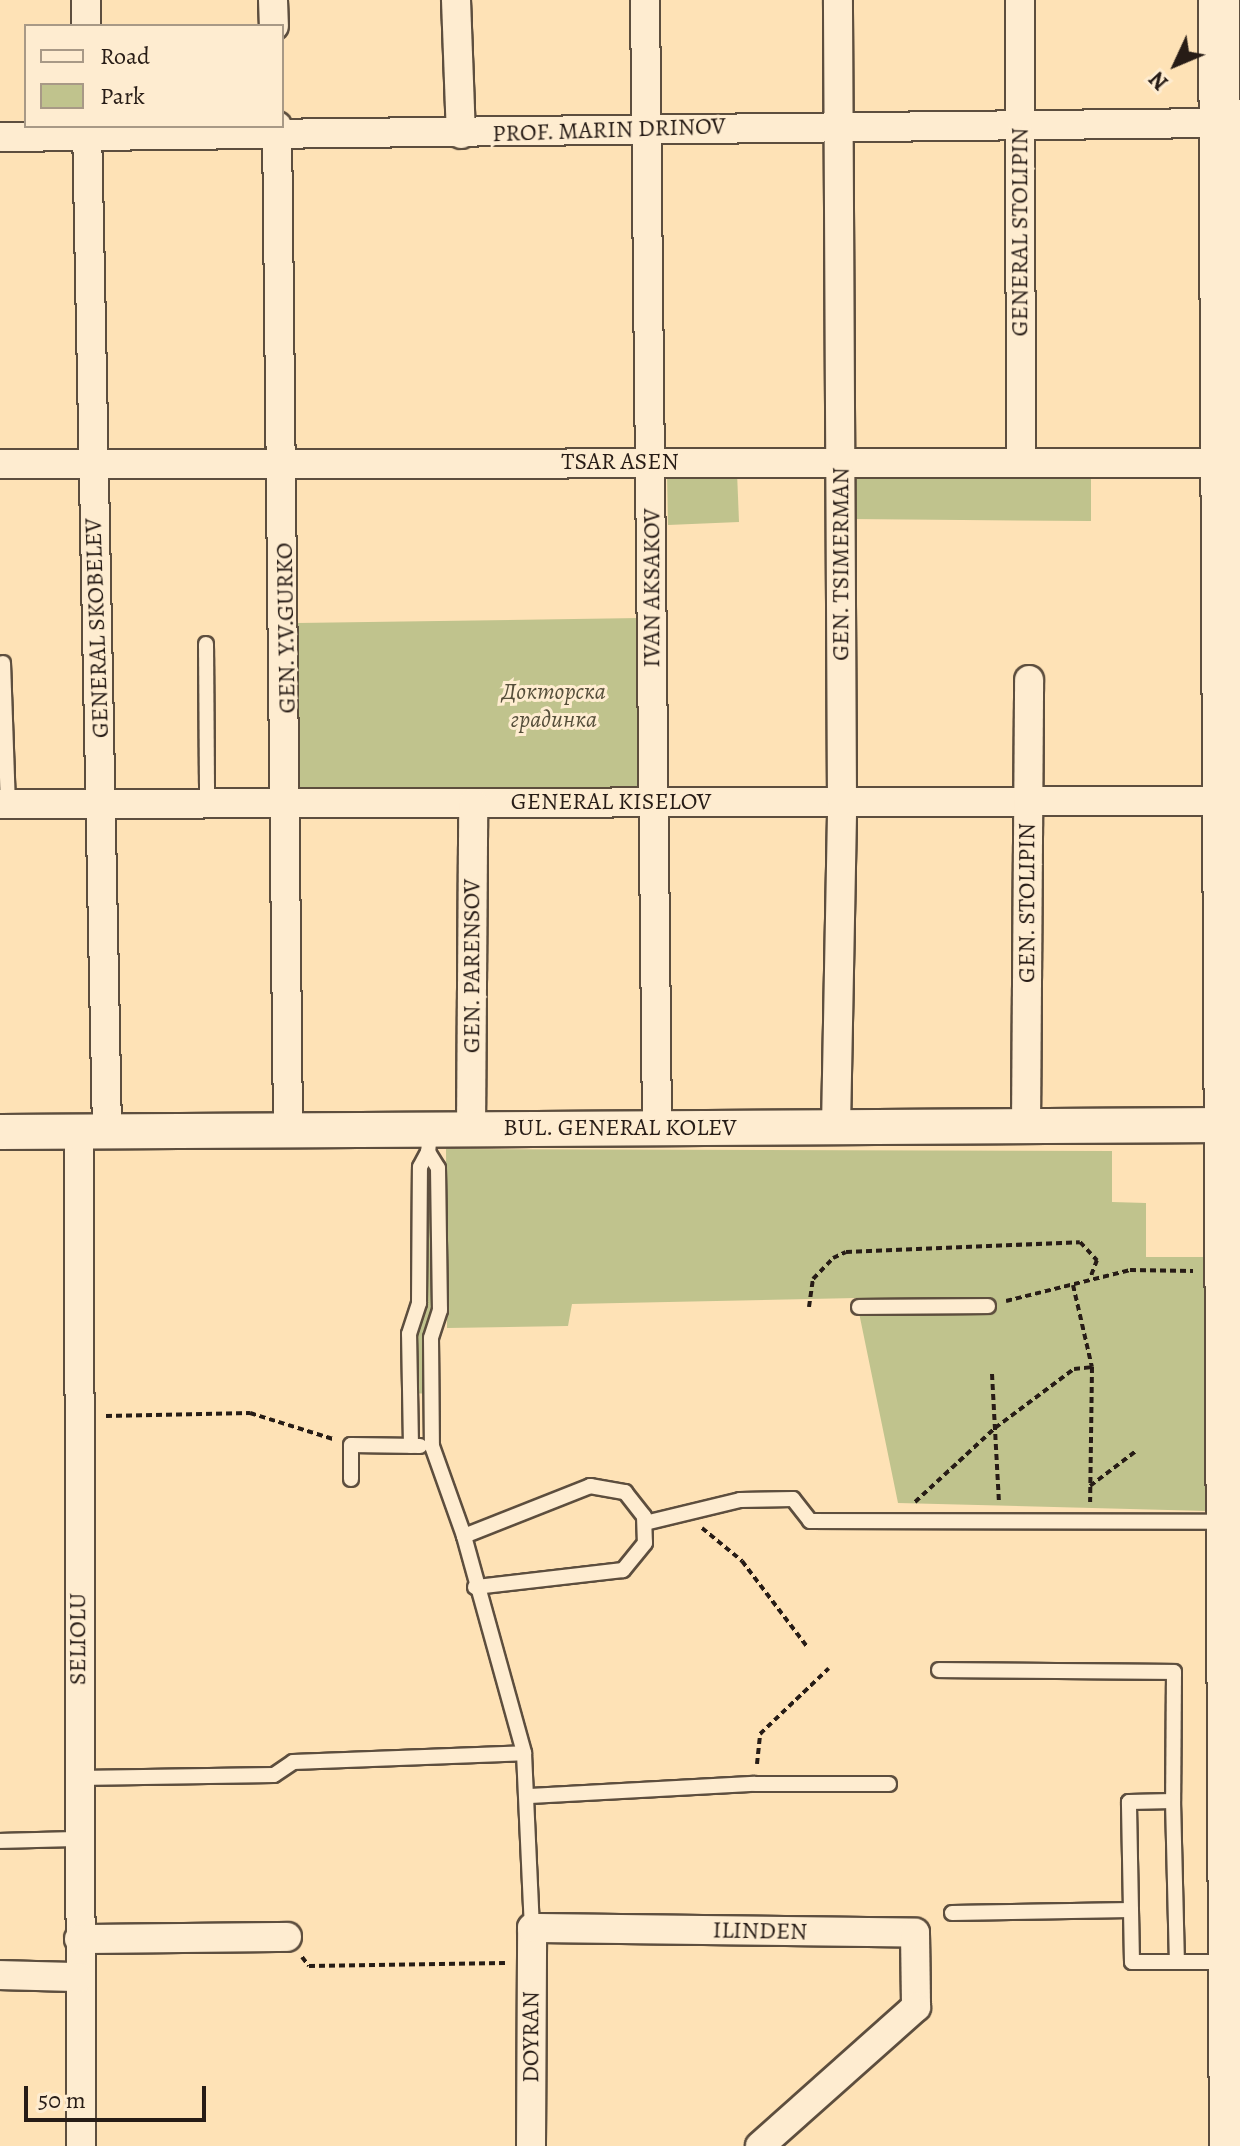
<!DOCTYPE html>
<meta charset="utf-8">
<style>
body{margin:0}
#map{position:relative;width:1240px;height:2146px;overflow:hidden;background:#fee2b6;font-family:Alegreya,serif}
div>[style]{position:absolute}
.green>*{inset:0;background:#c0c38d}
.path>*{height:4px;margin-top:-2px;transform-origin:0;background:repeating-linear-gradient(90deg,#271c16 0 6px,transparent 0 10px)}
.roads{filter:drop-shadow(2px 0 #5d4e3e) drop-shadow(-2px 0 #5d4e3e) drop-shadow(0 2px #5d4e3e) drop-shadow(0 -2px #5d4e3e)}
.service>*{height:14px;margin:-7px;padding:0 7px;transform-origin:7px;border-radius:7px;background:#feecd0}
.minor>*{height:28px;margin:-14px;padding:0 14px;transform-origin:14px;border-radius:14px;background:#feecd0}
.tertiary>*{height:34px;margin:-17px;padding:0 17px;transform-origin:17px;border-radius:17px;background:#feecd0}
.secondary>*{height:40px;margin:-20px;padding:0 20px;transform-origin:20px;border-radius:20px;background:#feecd0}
span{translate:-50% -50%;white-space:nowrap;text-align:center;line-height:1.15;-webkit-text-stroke:6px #feecd0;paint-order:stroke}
.street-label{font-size:24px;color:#271c16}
.park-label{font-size:24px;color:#554e3a;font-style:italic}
.legend{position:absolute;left:24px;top:24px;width:260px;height:104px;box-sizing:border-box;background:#feecd0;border:2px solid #a89986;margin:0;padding:10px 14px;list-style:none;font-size:24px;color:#271c16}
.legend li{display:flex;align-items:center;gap:16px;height:40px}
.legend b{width:40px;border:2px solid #a89986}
.north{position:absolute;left:1136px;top:24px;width:80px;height:80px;-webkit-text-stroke:6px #feecd0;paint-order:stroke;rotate:226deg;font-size:22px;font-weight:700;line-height:32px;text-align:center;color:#271c16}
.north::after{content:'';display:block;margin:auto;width:28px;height:36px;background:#271c16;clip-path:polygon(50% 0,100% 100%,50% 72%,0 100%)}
.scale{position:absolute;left:24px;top:2086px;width:182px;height:36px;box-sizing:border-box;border:4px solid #271c16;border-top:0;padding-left:10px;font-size:24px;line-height:28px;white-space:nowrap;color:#271c16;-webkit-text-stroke:6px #feecd0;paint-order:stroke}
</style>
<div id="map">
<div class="green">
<div style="clip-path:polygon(852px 470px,1091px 470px,1091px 521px,851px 519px)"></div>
<div style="clip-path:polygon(737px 472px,739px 522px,668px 525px,667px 473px)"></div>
<div style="clip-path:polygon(640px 618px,642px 792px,299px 789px,297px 623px)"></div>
<div style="clip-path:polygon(446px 1149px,1112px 1151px,1112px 1202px,1146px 1203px,1146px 1257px,1206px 1257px,1206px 1511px,898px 1503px,856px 1298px,572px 1304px,568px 1326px,447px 1328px)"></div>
<div style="clip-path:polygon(420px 1167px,438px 1168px,432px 1394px,410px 1393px)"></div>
</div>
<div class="path">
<div style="left:1073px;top:1285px;width:84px;rotate:77deg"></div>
<div style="left:1092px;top:1367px;width:135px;rotate:90.8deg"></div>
<div style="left:1006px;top:1301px;width:128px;rotate:-14deg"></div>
<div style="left:1130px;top:1270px;width:63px;rotate:0.9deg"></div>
<div style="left:809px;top:1307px;width:28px;rotate:-82deg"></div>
<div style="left:813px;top:1279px;width:29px;rotate:-46deg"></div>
<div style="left:833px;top:1258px;width:14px;rotate:-25deg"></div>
<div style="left:846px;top:1252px;width:234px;rotate:-2.4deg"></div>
<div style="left:1080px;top:1242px;width:25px;rotate:47deg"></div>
<div style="left:1097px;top:1260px;width:19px;rotate:111deg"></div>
<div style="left:992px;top:1374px;width:128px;rotate:86.9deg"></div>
<div style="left:106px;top:1416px;width:144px;rotate:-1.2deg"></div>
<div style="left:250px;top:1413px;width:87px;rotate:17.4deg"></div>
<div style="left:1090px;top:1486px;width:58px;rotate:-37.3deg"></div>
<div style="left:915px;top:1502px;width:109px;rotate:-42.8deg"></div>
<div style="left:995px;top:1428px;width:99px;rotate:-36.8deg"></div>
<div style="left:1074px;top:1369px;width:18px;rotate:-6deg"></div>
<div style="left:702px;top:1528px;width:52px;rotate:39.5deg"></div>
<div style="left:742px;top:1561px;width:109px;rotate:52.8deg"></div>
<div style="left:757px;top:1764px;width:30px;rotate:-84deg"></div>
<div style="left:760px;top:1734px;width:95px;rotate:-43.7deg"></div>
<div style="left:302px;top:1957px;width:11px;rotate:52deg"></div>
<div style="left:309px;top:1966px;width:196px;rotate:-0.9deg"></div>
</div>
<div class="roads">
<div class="service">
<div style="left:206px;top:644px;width:159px;rotate:89.6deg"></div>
<div style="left:3px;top:663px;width:141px;rotate:88deg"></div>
<div style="left:430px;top:1131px;width:21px;rotate:95deg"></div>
<div style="left:428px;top:1152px;width:19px;rotate:58deg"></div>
<div style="left:438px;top:1168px;width:142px;rotate:89.2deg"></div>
<div style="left:440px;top:1310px;width:29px;rotate:108deg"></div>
<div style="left:431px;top:1338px;width:108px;rotate:89.5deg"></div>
<div style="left:432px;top:1446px;width:96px;rotate:70.4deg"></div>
<div style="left:464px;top:1536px;width:225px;rotate:74.5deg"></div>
<div style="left:524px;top:1753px;width:175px;rotate:87.4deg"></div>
<div style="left:859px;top:1307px;width:129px;rotate:-0.4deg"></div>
<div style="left:411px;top:1446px;width:112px;rotate:-91deg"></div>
<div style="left:409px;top:1334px;width:33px;rotate:-72deg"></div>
<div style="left:419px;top:1303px;width:136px;rotate:-89.6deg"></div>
<div style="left:420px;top:1167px;width:17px;rotate:-62deg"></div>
<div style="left:351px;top:1479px;width:34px;rotate:-90deg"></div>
<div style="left:351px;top:1445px;width:69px;rotate:0.8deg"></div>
<div style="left:645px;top:1523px;width:98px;rotate:-13.6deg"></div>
<div style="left:740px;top:1500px;width:53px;rotate:-1.1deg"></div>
<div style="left:793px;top:1499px;width:28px;rotate:52deg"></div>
<div style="left:810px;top:1521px;width:414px;rotate:0.1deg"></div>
<div style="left:464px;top:1536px;width:136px;rotate:-21.6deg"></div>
<div style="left:590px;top:1486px;width:36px;rotate:10deg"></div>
<div style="left:625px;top:1492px;width:31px;rotate:52deg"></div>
<div style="left:644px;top:1516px;width:27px;rotate:88deg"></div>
<div style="left:645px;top:1543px;width:35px;rotate:129deg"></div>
<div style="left:623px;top:1570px;width:149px;rotate:173.4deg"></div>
<div style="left:939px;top:1670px;width:235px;rotate:0.5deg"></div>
<div style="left:1174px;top:1672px;width:129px;rotate:90.4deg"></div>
<div style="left:78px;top:1778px;width:196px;rotate:-0.9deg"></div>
<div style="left:274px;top:1775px;width:23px;rotate:-34deg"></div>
<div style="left:293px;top:1762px;width:231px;rotate:-2.2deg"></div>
<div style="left:530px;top:1796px;width:225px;rotate:-3.1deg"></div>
<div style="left:755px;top:1784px;width:134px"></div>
<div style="left:0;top:1841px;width:78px;rotate:-1.5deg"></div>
<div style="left:1131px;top:1910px;width:108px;rotate:-91.1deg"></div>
<div style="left:1129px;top:1802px;width:44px;rotate:-1.3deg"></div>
<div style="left:1173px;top:1801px;width:161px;rotate:88.6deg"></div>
<div style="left:952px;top:1913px;width:179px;rotate:-1deg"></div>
<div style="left:1131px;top:1910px;width:52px;rotate:88.9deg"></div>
<div style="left:1132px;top:1962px;width:96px"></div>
</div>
<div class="minor">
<div style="left:86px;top:0;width:26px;rotate:90deg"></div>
<div style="left:273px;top:0;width:26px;rotate:88deg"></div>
<div style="left:456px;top:0;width:134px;rotate:87.9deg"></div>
<div style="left:645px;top:0;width:1128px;rotate:89.39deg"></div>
<div style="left:1020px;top:0;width:463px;rotate:89.9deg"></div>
<div style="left:87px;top:126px;width:1005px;rotate:88.86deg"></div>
<div style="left:277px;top:126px;width:1004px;rotate:89.37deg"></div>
<div style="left:0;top:137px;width:1219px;rotate:-0.66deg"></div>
<div style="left:0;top:464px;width:1221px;rotate:-0.05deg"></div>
<div style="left:1221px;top:463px;width:19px;rotate:16deg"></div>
<div style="left:0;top:804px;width:1221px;rotate:-0.14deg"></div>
<div style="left:1026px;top:1126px;width:446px;rotate:-89.6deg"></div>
<div style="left:836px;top:1127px;width:326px;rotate:-88.9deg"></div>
<div style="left:842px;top:801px;width:801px;rotate:-90.29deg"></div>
<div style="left:471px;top:1129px;width:326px;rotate:-89.6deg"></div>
<div style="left:79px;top:1131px;width:1015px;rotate:89.89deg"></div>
<div style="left:79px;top:1939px;width:208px;rotate:-0.6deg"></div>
<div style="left:0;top:1975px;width:79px;rotate:1.5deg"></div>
<div style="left:531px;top:2146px;width:218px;rotate:-89.7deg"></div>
<div style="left:532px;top:1928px;width:383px;rotate:0.7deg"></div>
<div style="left:915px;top:1933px;width:74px;rotate:89.2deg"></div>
<div style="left:916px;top:2007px;width:209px;rotate:138.3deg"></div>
</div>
<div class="tertiary">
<div style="left:0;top:1132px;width:1226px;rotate:-0.33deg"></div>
<div style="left:1226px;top:1125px;width:15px;rotate:16deg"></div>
</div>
<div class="secondary">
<div style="left:1219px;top:0;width:2146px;rotate:89.71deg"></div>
</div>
</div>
<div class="street-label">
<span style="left:609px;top:130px;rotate:-2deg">PROF. MARIN DRINOV</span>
<span style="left:1020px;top:232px;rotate:-90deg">GENERAL STOLIPIN</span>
<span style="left:620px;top:462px">TSAR ASEN</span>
<span style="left:841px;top:564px;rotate:-90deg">GEN. TSIMERMAN</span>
<span style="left:652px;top:588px;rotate:-90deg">IVAN AKSAKOV</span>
<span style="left:97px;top:628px;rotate:-92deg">GENERAL SKOBELEV</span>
<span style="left:286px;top:628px;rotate:-91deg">GEN. Y.V.GURKO</span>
<span style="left:611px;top:802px">GENERAL KISELOV</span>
<span style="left:1027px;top:903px;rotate:-90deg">GEN. STOLIPIN</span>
<span style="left:472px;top:966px;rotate:-90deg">GEN. PARENSOV</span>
<span style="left:620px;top:1128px">BUL. GENERAL KOLEV</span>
<span style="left:78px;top:1639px;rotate:-90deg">SELIOLU</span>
<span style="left:760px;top:1931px;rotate:1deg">ILINDEN</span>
<span style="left:531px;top:2037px;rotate:-90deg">DOYRAN</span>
</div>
<div class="park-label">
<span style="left:554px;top:706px">Докторска<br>градинка</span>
</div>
<ul class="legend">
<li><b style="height:10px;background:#feecd0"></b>Road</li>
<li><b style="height:22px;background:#c0c38d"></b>Park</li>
</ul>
<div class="north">N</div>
<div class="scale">50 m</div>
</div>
